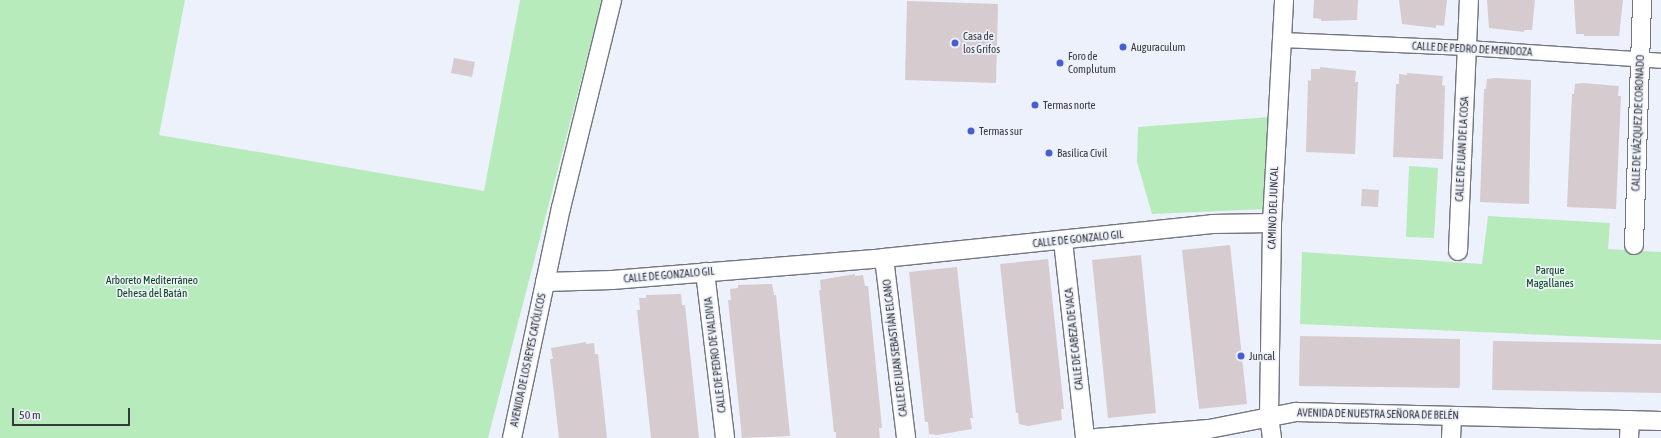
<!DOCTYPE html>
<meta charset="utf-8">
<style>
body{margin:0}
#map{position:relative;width:1661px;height:438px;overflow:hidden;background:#edf1fb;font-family:"Asap Condensed",sans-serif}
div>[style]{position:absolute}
.green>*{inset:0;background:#b8ebbb}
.building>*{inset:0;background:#d6cbce}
.roads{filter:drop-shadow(1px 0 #72767e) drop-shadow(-1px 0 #72767e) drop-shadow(0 1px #72767e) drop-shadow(0 -1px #72767e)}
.pedestrian>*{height:14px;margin:-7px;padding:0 7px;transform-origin:7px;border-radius:7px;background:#fff}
.minor>*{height:18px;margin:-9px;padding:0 9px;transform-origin:9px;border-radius:9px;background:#fff}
.dots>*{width:11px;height:11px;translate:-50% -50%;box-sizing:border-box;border:2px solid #edf1fb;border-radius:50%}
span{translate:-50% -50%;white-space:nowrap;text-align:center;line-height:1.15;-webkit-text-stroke:3.5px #edf1fb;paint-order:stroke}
.poi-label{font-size:11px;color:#36383b}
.left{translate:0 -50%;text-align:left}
.street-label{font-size:11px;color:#36383b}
.park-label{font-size:11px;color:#044112}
.scale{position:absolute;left:12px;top:408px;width:118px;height:18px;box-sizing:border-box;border:2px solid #36383b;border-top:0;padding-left:5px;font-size:12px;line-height:14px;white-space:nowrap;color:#36383b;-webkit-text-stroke:3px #edf1fb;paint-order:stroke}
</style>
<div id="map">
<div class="green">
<div style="clip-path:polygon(0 0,185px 0,159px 135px,484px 191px,520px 0,602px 0,488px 438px,0 438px)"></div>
<div style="clip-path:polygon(1270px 117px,1266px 209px,1152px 214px,1137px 162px,1138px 127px)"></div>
<div style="clip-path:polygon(1409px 166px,1438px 168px,1434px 238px,1406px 237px)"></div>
<div style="clip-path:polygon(1488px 216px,1610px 223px,1608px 249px,1661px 252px,1661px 340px,1300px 324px,1302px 252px,1482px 264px)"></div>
</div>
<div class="building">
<div style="clip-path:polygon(1314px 0,1358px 0,1357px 20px,1321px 21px,1321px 19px,1313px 18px)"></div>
<div style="clip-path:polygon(1399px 0,1447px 0,1444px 26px,1436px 25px,1436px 28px,1402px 24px)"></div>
<div style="clip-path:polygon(1487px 0,1535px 0,1532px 30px,1524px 30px,1524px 32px,1489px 28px)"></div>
<div style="clip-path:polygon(1574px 0,1623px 0,1619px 36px,1584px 36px,1584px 34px,1576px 34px)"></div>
<div style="clip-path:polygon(907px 1px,998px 4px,996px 83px,905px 80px)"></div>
<div style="clip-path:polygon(454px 58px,475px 62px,472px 77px,451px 73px)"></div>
<div style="clip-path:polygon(1320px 67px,1356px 71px,1355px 82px,1358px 82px,1355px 154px,1306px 152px,1308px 80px,1311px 81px,1311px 69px,1320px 69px)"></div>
<div style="clip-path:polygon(1407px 73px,1443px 76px,1442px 85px,1445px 86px,1443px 159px,1393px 157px,1396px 84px,1399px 84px,1399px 74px,1407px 75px)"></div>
<div style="clip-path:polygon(1495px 78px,1531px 80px,1529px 204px,1480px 202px,1484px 89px,1486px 89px,1487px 79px)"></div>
<div style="clip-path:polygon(1583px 83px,1619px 86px,1618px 96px,1621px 96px,1616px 209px,1567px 207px,1572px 94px,1574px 94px,1575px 84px)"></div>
<div style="clip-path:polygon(1362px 189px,1379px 190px,1378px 207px,1361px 206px)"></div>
<div style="clip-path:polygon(1230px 245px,1247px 404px,1199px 409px,1182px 250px)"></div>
<div style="clip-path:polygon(1141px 255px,1156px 413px,1108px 418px,1092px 260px)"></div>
<div style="clip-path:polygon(1048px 259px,1064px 409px,1061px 409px,1062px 420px,1028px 426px,1019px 424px,1018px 413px,1016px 413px,1000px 264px)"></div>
<div style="clip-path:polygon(957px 267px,973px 418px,970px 418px,972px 429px,937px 435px,929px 434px,928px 422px,925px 422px,909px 272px)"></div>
<div style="clip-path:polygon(855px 274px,855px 276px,863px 275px,865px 286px,868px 286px,882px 428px,879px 428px,880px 438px,836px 438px,836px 432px,834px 432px,819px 290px,821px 290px,820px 280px)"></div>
<div style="clip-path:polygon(772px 284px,774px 295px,776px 295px,790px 436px,742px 438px,728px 300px,731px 300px,730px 289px,738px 288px,738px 285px)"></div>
<div style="clip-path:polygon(681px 294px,682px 305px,685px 305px,699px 438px,651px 438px,637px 310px,640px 310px,639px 298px,646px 298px,646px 295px)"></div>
<div style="clip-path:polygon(1300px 336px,1460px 339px,1460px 385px,1459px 388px,1299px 386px)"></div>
<div style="clip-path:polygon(1493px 341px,1661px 344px,1661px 393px,1492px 390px)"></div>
<div style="clip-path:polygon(586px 342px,586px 344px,594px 343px,595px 354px,598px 354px,607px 438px,559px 438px,550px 359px,553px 359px,551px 348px)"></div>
</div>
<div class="roads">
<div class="pedestrian">
<div style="left:1282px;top:40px;width:185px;rotate:2.5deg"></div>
<div style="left:1467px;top:48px;width:194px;rotate:3.8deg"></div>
</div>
<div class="minor">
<div style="left:1063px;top:241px;width:198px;rotate:83.6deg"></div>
<div style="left:1634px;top:245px;width:245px;rotate:-88.1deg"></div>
<div style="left:1458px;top:251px;width:251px;rotate:-87.5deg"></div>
<div style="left:884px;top:258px;width:181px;rotate:83deg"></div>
<div style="left:705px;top:272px;width:167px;rotate:83.1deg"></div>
<div style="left:545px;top:282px;width:67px;rotate:-1.7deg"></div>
<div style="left:612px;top:280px;width:273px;rotate:-4.6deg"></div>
<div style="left:884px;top:258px;width:330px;rotate:-5.9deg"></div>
<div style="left:1212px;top:224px;width:60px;rotate:-1deg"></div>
<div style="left:512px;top:438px;width:235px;rotate:-78deg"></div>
<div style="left:561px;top:208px;width:214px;rotate:-76.2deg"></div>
<div style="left:1096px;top:438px;width:113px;rotate:-4.6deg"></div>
<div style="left:1209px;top:429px;width:89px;rotate:-11.1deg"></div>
<div style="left:1296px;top:412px;width:365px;rotate:1.4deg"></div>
<div style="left:1272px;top:438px;width:22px;rotate:-98deg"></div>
<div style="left:1269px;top:416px;width:193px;rotate:-89.1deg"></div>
<div style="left:1272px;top:223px;width:223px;rotate:-86.9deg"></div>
<div style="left:1451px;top:438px;width:22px;rotate:-87deg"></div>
<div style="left:1629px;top:438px;width:18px;rotate:-87deg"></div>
</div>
</div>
<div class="dots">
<div style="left:955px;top:43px;background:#495cd1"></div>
<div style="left:1123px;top:47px;background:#495cd1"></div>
<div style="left:1060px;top:63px;background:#495cd1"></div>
<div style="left:1035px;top:105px;background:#495cd1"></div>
<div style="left:971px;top:131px;background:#495cd1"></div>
<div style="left:1049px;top:153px;background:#495cd1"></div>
<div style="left:1241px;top:356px;background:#495cd1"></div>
</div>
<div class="poi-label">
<span class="left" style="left:963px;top:43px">Casa de<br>los Grifos</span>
<span class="left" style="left:1131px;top:47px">Auguraculum</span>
<span class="left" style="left:1068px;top:63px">Foro de<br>Complutum</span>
<span class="left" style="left:1043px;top:105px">Termas norte</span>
<span class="left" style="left:979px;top:131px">Termas sur</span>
<span class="left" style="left:1057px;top:153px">Basílica Civil</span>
<span class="left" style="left:1249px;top:356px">Juncal</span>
</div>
<div class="street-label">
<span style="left:1472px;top:49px;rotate:3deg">CALLE DE PEDRO DE MENDOZA</span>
<span style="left:1638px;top:123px;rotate:-88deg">CALLE DE VÁZQUEZ DE CORONADO</span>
<span style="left:1462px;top:149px;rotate:-87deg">CALLE DE JUAN DE LA COSA</span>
<span style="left:1273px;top:208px;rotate:-88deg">CAMINO DEL JUNCAL</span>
<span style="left:1078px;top:239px;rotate:-6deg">CALLE DE GONZALO GIL</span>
<span style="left:669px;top:275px;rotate:-5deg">CALLE DE GONZALO GIL</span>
<span style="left:1074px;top:339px;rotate:-96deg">CALLE DE CABEZA DE VACA</span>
<span style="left:895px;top:348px;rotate:-97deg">CALLE DE JUAN SEBASTIÁN ELCANO</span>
<span style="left:715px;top:355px;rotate:-97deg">CALLE DE PEDRO DE VALDIVIA</span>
<span style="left:528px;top:360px;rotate:-78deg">AVENIDA DE LOS REYES CATÓLICOS</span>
<span style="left:1378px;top:414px;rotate:1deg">AVENIDA DE NUESTRA SEÑORA DE BELÉN</span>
</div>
<div class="park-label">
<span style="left:1550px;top:277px">Parque<br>Magallanes</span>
<span style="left:152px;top:287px">Arboreto Mediterráneo<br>Dehesa del Batán</span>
</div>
<div class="scale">50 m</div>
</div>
